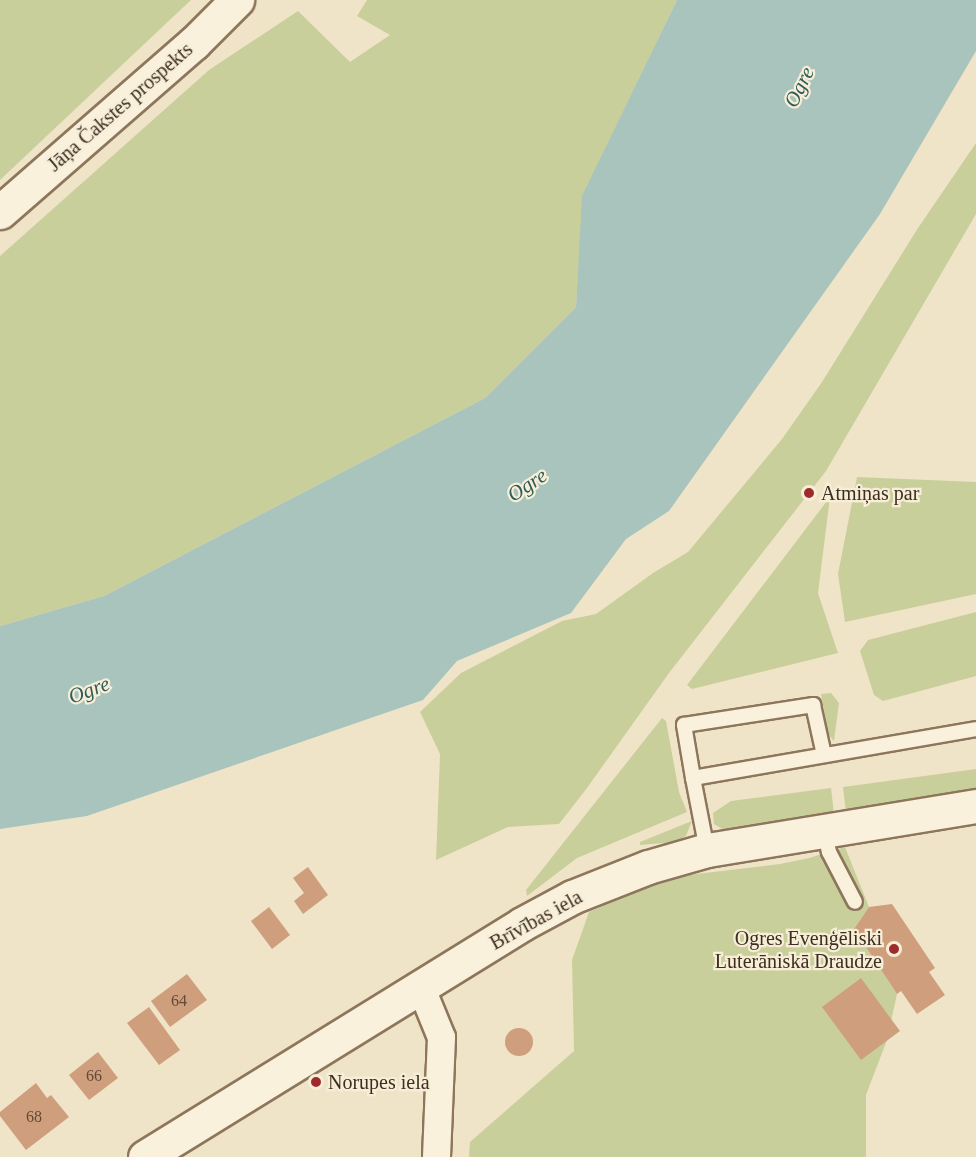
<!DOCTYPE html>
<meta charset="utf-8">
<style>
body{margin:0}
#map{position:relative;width:976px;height:1157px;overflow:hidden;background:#f0e4c8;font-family:"Times New Roman",serif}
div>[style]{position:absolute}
.green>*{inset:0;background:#c9cf9b}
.water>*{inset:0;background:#a9c4bc}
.building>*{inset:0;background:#cf9f7d}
.round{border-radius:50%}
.roads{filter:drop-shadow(2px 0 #8d765c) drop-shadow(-2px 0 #8d765c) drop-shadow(0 2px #8d765c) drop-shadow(0 -2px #8d765c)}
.service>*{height:14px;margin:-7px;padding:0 7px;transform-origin:7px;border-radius:7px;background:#faf1dc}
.minor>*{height:27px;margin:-13.5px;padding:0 13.5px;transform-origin:13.5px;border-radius:13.5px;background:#faf1dc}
.tertiary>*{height:33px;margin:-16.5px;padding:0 16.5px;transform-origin:16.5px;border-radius:16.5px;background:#faf1dc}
.secondary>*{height:33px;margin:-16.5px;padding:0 16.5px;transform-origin:16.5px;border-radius:16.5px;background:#faf1dc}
.dots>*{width:16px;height:16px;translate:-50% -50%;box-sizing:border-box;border:3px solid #f7eed8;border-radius:50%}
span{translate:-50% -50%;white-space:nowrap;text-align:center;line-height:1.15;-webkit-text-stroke:4.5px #f7eed8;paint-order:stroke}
.number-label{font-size:16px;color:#624a37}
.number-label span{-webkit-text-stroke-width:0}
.street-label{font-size:20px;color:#3d2e20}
.poi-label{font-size:20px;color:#3d2e20}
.left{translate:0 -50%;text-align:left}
.right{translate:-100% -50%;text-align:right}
.water-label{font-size:21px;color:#2f5d5a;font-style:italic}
</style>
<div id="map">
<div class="green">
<div style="clip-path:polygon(0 0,191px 0,0 180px)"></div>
<div style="clip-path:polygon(367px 0,677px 0,583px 196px,576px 307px,485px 398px,104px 596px,0 626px,0 256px,209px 70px,298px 11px,350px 62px,390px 35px,357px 16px)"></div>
<div style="clip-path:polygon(976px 143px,976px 214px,826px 471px,669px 673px,587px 788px,559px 824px,508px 827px,436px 860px,440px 754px,420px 712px,461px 673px,562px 621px,596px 614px,653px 573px,688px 552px,782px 439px,822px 382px,918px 228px)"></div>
<div style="clip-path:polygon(857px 477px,976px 482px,976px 594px,845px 622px,838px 574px)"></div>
<div style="clip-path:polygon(830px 497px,818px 593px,838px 653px,692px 689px,687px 685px)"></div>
<div style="clip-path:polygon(976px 612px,976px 676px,883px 701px,874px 695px,860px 651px,868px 640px)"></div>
<div style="clip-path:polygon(831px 693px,839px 703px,834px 741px,828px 734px,821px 694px)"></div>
<div style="clip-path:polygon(662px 718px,666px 721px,679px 792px,687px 812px,577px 858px,527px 896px,526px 890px)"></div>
<div style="clip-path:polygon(976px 769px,976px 790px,846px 813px,843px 787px)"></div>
<div style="clip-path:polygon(831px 788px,834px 814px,726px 831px,714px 824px,713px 813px,731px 801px)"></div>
<div style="clip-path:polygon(692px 821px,686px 836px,675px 842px,640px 845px,640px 842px)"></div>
<div style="clip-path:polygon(845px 847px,869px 907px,854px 929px,897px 994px,887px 1040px,866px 1095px,866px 1157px,469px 1157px,470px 1142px,574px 1051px,572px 960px,589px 912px,671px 877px,780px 864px,809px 858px)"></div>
</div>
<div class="water">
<div style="clip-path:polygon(677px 0,976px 0,976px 51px,880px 214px,669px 511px,626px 539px,571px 613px,457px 661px,423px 700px,87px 816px,0 829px,0 626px,104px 596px,485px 398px,576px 307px,582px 196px)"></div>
</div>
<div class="building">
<div style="clip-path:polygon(308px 867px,328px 895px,303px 914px,294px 901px,304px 893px,293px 878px)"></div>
<div style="clip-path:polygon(892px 904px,935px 968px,929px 972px,945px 995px,917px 1014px,901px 991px,897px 994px,854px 929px,869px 907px)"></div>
<div style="clip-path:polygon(269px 907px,290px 935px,272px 949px,251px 921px)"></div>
<div style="clip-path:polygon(187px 974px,207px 1000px,170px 1027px,151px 1001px)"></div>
<div style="clip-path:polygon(861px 978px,900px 1031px,861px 1060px,822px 1007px)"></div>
<div style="clip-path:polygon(149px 1007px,180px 1050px,159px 1065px,127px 1023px)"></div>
<div class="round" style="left:505px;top:1028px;width:28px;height:28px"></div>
<div style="clip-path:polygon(98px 1052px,118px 1078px,89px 1100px,69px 1075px)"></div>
<div style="clip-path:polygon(36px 1083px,47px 1098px,51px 1095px,69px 1117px,26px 1150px,0 1116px,0 1112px)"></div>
</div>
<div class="roads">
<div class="service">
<div style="left:693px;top:778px;width:54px;rotate:-99.6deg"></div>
<div style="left:684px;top:725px;width:131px;rotate:-8.8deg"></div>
<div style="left:813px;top:705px;width:51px;rotate:77.6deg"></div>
<div style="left:825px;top:832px;width:20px;rotate:79deg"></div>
<div style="left:829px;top:852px;width:56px;rotate:62.5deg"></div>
<div style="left:707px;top:850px;width:73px;rotate:-101deg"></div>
<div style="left:693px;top:778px;width:287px;rotate:-9.8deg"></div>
</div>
<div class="minor">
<div style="left:421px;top:988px;width:53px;rotate:67.8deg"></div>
<div style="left:441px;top:1037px;width:120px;rotate:92.4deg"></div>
</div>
<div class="tertiary">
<div style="left:0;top:212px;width:257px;rotate:-41.1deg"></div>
<div style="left:194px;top:43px;width:61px;rotate:-45deg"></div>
</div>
<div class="secondary">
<div style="left:145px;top:1157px;width:443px;rotate:-31.7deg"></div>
<div style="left:522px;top:924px;width:57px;rotate:-28.4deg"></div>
<div style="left:572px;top:897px;width:82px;rotate:-21.5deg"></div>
<div style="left:648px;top:867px;width:61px;rotate:-16.1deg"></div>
<div style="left:707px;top:850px;width:273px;rotate:-9.3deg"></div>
</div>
</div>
<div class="dots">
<div style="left:809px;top:493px;background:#9e2a2b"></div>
<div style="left:894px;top:949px;background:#9e2a2b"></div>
<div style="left:316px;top:1082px;background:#9e2a2b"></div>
</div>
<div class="number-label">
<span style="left:179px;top:1001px">64</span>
<span style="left:94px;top:1076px">66</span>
<span style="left:34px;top:1117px">68</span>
</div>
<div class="street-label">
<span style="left:120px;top:107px;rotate:-41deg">Jāņa Čakstes prospekts</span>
<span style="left:536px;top:920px;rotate:-29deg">Brīvības iela</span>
</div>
<div class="poi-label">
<span class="left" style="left:821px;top:493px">Atmiņas par</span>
<span class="right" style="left:882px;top:950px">Ogres Evenģēliski<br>Luterāniskā Draudze</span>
<span class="left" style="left:328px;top:1082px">Norupes iela</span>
</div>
<div class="water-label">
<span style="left:799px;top:87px;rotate:-64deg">Ogre</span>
<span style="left:527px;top:485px;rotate:-34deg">Ogre</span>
<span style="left:89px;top:690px;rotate:-21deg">Ogre</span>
</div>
</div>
